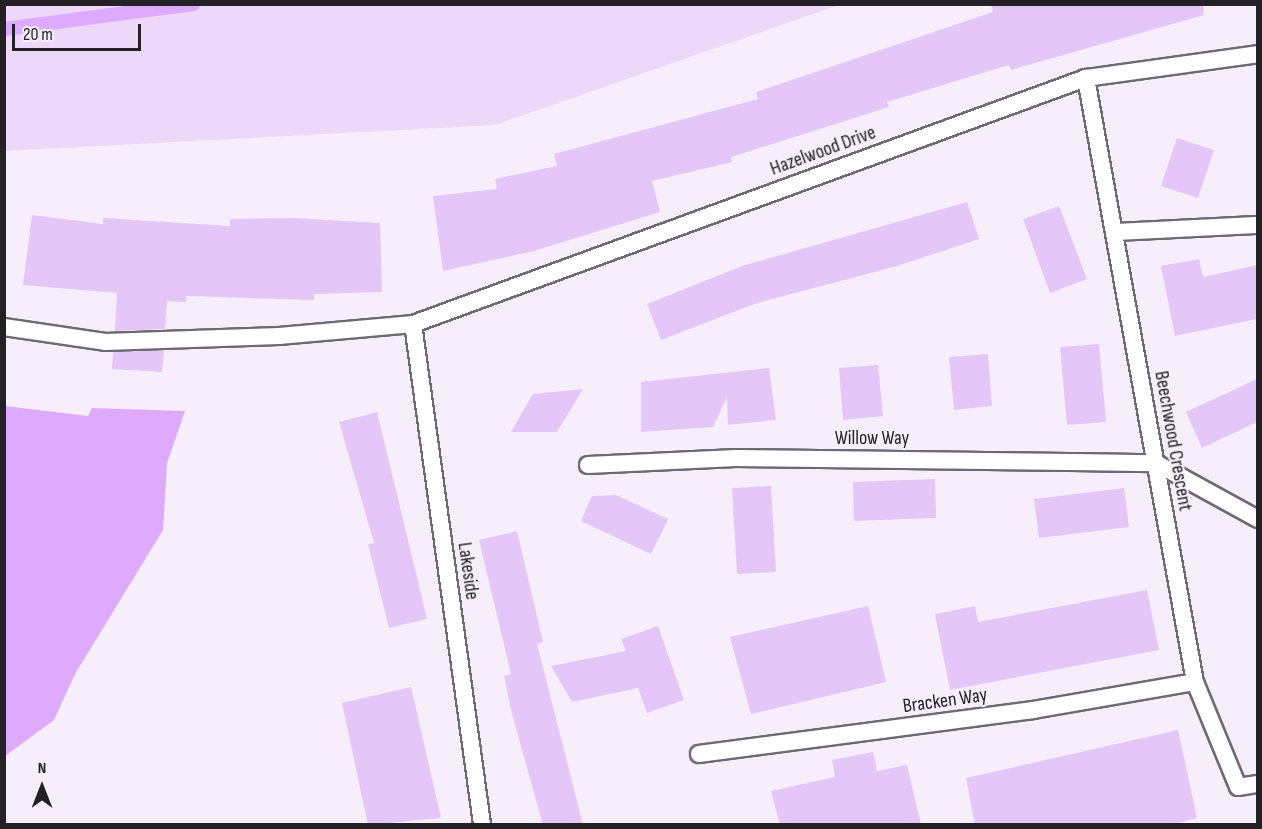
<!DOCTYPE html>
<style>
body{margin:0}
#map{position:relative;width:1262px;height:829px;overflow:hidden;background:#f6effb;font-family:"Sofia Sans Condensed",sans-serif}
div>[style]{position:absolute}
.green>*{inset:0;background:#edd8fa}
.water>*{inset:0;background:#ddaafd}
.stream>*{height:14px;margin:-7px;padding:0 7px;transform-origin:7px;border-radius:7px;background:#ddaafd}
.building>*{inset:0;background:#e5c6f8}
.roads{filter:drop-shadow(2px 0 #6f6972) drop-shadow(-2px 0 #6f6972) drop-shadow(0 2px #6f6972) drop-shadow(0 -2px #6f6972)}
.lane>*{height:16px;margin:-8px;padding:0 8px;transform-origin:8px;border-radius:8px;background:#fff}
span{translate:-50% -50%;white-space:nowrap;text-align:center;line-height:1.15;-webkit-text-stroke:4.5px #f6effb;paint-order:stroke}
.street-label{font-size:20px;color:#232125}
.frame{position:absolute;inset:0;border:6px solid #232125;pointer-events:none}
.north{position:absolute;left:12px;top:757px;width:60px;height:60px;-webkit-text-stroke:4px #f6effb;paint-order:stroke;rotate:0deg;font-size:16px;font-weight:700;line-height:24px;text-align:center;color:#232125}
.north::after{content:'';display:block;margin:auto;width:21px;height:27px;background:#232125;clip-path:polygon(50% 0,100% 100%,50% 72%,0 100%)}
.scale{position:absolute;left:12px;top:24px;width:129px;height:27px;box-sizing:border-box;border:3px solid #232125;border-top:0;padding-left:8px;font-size:18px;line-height:21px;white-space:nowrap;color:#232125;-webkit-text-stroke:4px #f6effb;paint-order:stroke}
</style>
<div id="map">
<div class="green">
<div style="clip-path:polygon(5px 4px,839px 4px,839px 5px,495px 125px,5px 151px)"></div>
</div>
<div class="water">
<div style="clip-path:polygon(5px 406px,88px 416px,92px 408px,185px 411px,167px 463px,163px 530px,75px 674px,54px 720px,5px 756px)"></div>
</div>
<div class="stream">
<div style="left:4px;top:29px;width:191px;rotate:-7.5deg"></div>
</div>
<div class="building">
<div style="clip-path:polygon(991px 4px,1203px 4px,1204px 15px,1011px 70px,1009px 65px,887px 102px,889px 107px,731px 157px,732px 162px,652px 181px,660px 212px,534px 251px,443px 271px,433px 196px,497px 189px,495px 179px,557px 166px,554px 154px,758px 99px,756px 92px,993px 12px)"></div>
<div style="clip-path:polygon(1177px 138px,1214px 150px,1198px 198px,1161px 186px)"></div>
<div style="clip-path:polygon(967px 202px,979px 239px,897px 266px,754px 304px,661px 340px,647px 304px,742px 266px)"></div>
<div style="clip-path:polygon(1059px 206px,1087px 279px,1050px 293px,1023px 219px)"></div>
<div style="clip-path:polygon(32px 215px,103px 224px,103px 218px,230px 226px,230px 219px,293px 218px,380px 223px,382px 292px,314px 294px,314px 300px,186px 296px,186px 302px,167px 301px,165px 329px,115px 331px,117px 293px,23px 285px)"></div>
<div style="clip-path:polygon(1199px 259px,1203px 277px,1257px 265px,1257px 319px,1175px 336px,1161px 266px)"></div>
<div style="clip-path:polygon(1099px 344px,1106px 422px,1067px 425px,1060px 347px)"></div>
<div style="clip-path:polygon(164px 350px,162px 372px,112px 369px,113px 352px)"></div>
<div style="clip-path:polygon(988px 354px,992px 406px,954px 410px,949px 357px)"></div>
<div style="clip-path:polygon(878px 365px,883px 416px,843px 420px,839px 368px)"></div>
<div style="clip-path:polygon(769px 368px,776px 420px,728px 425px,727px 397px,713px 427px,641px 432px,641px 382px)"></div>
<div style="clip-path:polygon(1257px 379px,1257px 422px,1202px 448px,1186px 412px)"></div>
<div style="clip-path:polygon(583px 389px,557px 432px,511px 432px,533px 394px)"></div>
<div style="clip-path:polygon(377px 412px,427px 619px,389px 628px,368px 544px,374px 543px,339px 422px)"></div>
<div style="clip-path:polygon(935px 479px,936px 518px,854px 521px,853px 482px)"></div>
<div style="clip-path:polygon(771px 486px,776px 572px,737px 574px,732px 488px)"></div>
<div style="clip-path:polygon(1124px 488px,1129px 527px,1039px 538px,1034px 499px)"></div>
<div style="clip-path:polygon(616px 495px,668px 519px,651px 554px,581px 521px,592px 496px)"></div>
<div style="clip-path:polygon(517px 531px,543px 642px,537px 644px,583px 825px,543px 825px,512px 714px,504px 676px,511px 674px,479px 540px)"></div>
<div style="clip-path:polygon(1147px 590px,1159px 650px,950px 690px,935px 614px,975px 606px,978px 622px)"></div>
<div style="clip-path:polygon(868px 606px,886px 682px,751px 714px,730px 637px)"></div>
<div style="clip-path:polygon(658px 626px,684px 700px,647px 713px,638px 688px,572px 702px,551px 666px,626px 651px,621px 639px)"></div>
<div style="clip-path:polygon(411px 687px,441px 818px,368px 825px,342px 703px)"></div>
<div style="clip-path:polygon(1178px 730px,1197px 818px,1170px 825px,975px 825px,966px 778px)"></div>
<div style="clip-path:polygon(873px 752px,877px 771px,907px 765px,921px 825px,780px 825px,771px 791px,835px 777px,832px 760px)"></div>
</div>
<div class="roads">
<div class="lane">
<div style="left:1086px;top:78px;width:614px;rotate:79.77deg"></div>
<div style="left:1195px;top:682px;width:113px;rotate:67.7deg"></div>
<div style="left:1238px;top:787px;width:20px;rotate:-9deg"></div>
<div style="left:1114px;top:232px;width:144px;rotate:-2.8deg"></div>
<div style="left:413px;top:324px;width:505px;rotate:82.14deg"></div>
<div style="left:4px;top:327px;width:102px;rotate:8.4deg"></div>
<div style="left:105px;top:342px;width:174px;rotate:-2deg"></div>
<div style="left:279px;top:336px;width:135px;rotate:-5.1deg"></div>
<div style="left:413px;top:324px;width:717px;rotate:-20.08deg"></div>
<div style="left:1086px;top:78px;width:174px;rotate:-7.9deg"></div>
<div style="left:588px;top:465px;width:148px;rotate:-2.7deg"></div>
<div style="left:736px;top:458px;width:420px;rotate:0.7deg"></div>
<div style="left:1156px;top:463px;width:116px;rotate:28.8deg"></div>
<div style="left:699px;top:754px;width:337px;rotate:-7.5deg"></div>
<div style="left:1033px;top:710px;width:164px;rotate:-9.8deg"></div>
</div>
</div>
<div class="street-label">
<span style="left:823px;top:151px;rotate:-20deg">Hazelwood Drive</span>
<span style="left:872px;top:438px">Willow Way</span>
<span style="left:1173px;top:441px;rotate:80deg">Beechwood Crescent</span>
<span style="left:468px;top:571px;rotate:82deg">Lakeside</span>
<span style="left:945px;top:701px;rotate:-8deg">Bracken Way</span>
</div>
<div class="frame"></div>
<div class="north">N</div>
<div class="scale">20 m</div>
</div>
